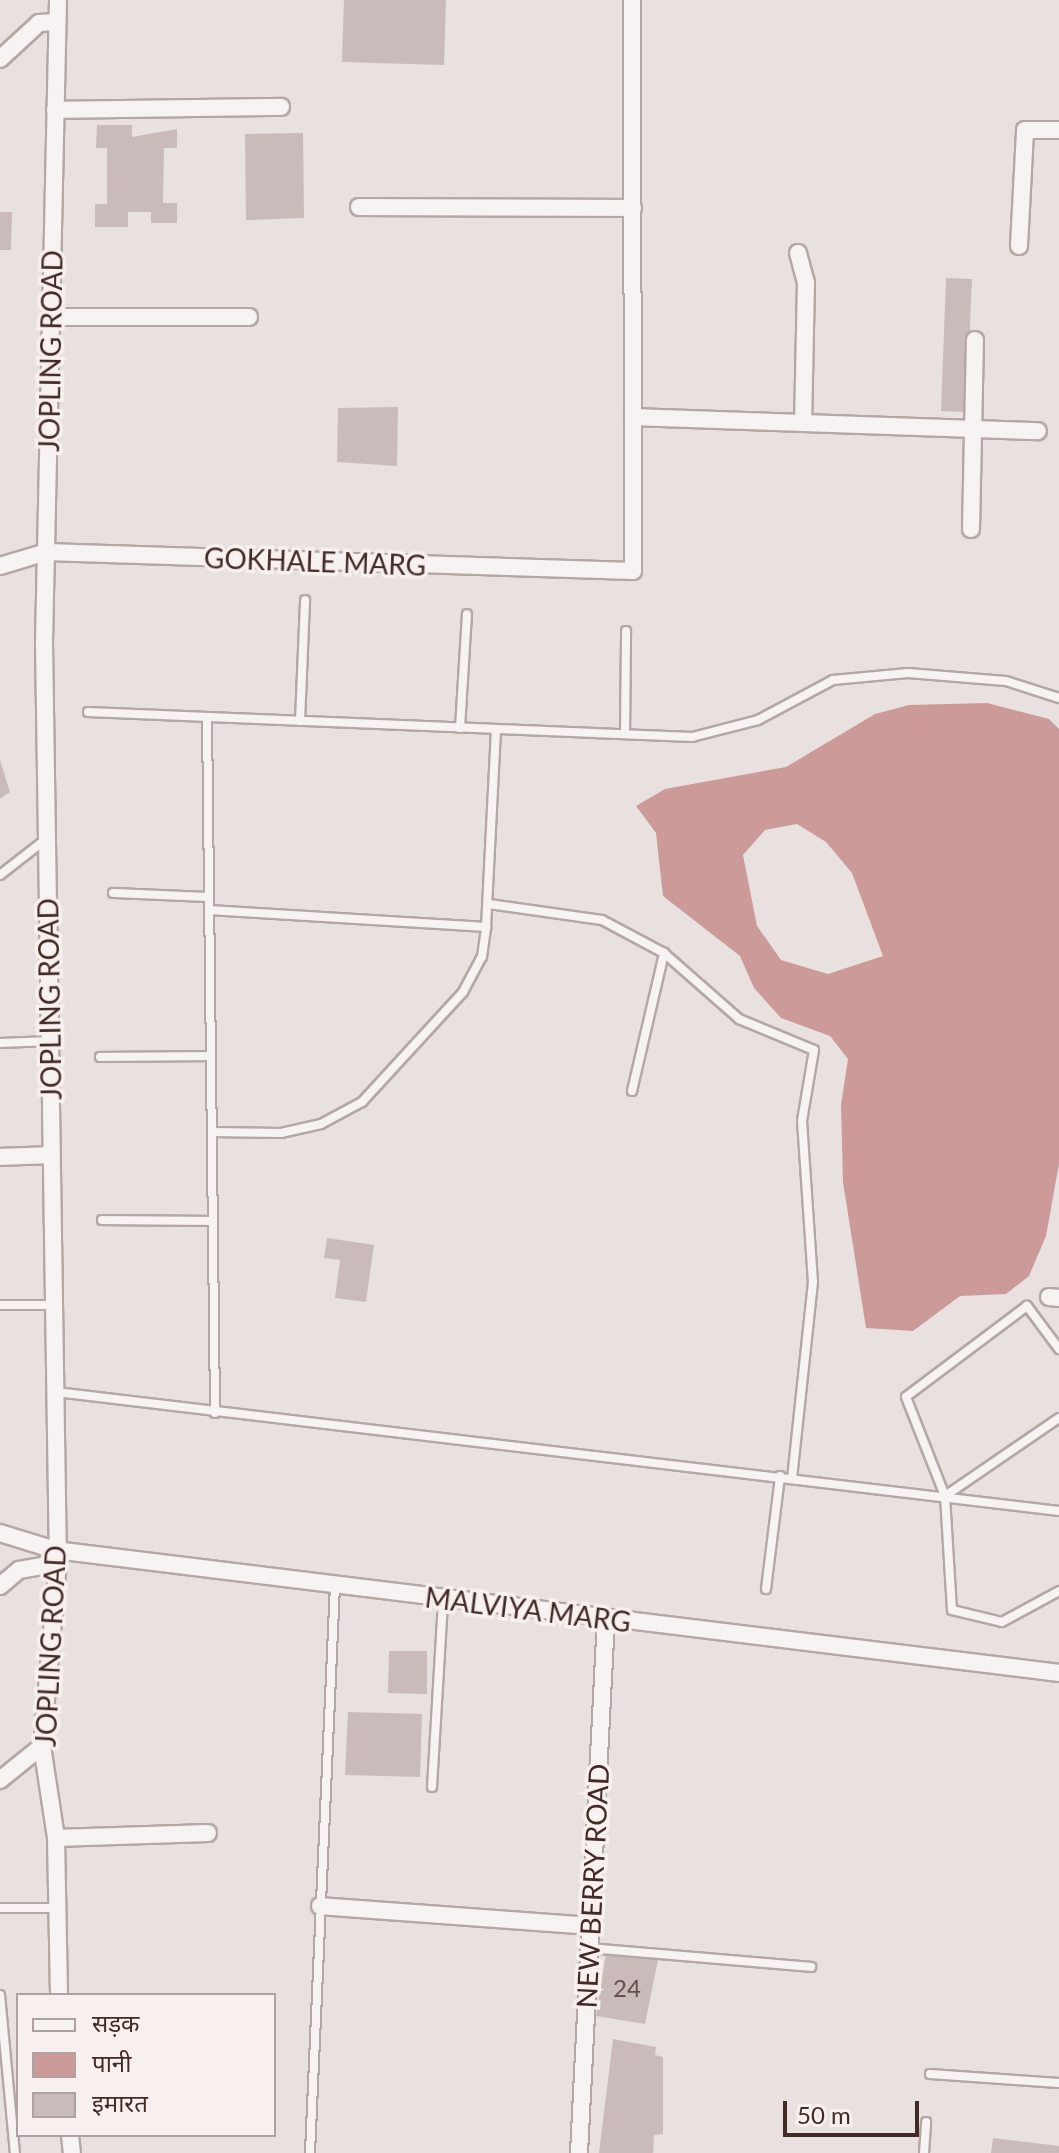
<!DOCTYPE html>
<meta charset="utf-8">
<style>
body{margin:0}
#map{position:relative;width:1059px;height:2153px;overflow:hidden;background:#e9e1df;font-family:Lato,"Noto Sans Devanagari",sans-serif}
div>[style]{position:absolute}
.water>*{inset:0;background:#cc9a98}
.building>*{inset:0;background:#c9bbb9}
.roads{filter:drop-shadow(2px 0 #b4a7a4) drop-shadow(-2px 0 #b4a7a4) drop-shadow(0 2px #b4a7a4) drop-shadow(0 -2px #b4a7a4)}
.service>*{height:8px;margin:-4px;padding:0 4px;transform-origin:4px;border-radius:4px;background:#f7f3f2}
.minor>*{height:16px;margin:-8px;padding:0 8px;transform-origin:8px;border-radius:8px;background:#f7f3f2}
span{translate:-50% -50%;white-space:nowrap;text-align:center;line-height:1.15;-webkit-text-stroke:7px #f7f0ef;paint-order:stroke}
.number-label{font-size:24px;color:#644f4c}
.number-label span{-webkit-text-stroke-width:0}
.street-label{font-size:28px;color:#422b27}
.legend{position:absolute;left:16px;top:1993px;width:260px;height:144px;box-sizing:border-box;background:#f7f0ef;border:2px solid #afa19f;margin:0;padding:10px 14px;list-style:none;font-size:24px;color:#422b27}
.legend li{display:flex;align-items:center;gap:16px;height:40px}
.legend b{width:40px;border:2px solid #afa19f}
.scale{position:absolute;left:783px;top:2101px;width:136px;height:36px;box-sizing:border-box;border:4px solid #422b27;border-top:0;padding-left:10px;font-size:24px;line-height:28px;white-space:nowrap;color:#422b27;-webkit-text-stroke:6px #f7f0ef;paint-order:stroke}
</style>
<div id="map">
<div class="water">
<div style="clip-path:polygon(evenodd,987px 703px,1049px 719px,1059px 729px,1059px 1164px,1046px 1236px,1029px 1276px,1006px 1294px,960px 1296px,913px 1331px,866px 1328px,843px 1182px,841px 1105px,848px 1059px,830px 1036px,781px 1018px,754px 988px,740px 956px,663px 896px,656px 833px,636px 806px,665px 789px,786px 767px,875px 714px,909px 705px,987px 703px,797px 824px,826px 842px,852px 873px,883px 956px,828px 974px,781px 960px,757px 926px,743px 855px,765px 830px,797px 824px)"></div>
</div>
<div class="building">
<div style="clip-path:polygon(344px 0,446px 0,444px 65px,342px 62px)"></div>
<div style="clip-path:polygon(97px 125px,132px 125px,132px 137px,177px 129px,177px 148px,164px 148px,163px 203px,177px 203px,177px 223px,151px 223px,151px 212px,128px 212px,128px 227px,95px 227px,95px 204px,107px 204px,107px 148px,96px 148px)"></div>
<div style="clip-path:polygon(303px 133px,304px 218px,246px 220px,245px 134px)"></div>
<div style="clip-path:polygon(0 212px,12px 212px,11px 250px,0 250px)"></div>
<div style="clip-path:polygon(946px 278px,972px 279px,966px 412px,941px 411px)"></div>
<div style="clip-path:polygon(398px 407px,397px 466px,337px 462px,338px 408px)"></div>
<div style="clip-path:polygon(0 760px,10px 792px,0 799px)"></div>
<div style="clip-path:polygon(327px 1238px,374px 1245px,366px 1302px,335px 1298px,340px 1260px,324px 1258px)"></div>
<div style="clip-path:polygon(389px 1651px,427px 1651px,427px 1694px,388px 1693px)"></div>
<div style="clip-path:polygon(348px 1712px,422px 1714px,420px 1777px,345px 1775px)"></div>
<div style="clip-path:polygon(606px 1954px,658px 1960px,645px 2024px,596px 2016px)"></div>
<div style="clip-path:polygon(613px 2039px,656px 2047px,655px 2055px,663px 2057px,663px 2134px,654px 2135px,653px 2153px,599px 2153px)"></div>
<div style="clip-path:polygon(993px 2138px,1059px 2146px,1059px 2153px,991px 2153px)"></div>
</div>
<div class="roads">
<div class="service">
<div style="left:88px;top:712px;width:605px;rotate:2.37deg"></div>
<div style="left:692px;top:737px;width:68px;rotate:-14.4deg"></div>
<div style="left:758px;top:720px;width:85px;rotate:-28.1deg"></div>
<div style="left:833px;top:680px;width:75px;rotate:-5.3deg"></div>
<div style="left:908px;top:673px;width:98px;rotate:4.7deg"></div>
<div style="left:1006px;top:681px;width:56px;rotate:17.8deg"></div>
<div style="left:207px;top:717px;width:696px;rotate:89.34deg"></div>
<div style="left:300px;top:721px;width:121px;rotate:-87.6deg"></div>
<div style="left:460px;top:728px;width:114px;rotate:-86.5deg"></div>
<div style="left:625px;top:734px;width:103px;rotate:-89.4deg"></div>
<div style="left:0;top:875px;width:58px;rotate:-38deg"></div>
<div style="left:113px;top:893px;width:96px;rotate:2.4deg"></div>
<div style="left:489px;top:904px;width:114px;rotate:8.1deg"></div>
<div style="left:602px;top:920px;width:70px;rotate:28deg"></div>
<div style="left:664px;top:953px;width:100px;rotate:41.3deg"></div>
<div style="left:739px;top:1019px;width:81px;rotate:22.5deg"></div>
<div style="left:814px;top:1050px;width:72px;rotate:99.6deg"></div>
<div style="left:802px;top:1121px;width:161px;rotate:86.1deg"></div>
<div style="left:813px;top:1282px;width:196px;rotate:96.1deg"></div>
<div style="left:209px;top:910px;width:278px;rotate:3.5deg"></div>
<div style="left:0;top:1043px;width:50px;rotate:-2.3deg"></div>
<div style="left:100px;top:1057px;width:111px;rotate:-0.5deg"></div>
<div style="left:632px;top:1091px;width:142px;rotate:-76.9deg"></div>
<div style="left:212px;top:1132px;width:69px;rotate:0.8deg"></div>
<div style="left:281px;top:1133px;width:41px;rotate:-12.7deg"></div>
<div style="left:321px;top:1124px;width:47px;rotate:-28.2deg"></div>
<div style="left:362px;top:1102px;width:149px;rotate:-47.4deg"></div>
<div style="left:463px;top:992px;width:40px;rotate:-62deg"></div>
<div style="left:482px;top:957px;width:30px;rotate:-82deg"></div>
<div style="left:486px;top:927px;width:198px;rotate:-87.1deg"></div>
<div style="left:102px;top:1220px;width:111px;rotate:0.5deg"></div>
<div style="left:0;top:1305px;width:54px"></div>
<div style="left:1059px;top:1349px;width:54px;rotate:-126.7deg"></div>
<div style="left:1027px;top:1306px;width:151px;rotate:143.1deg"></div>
<div style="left:906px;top:1397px;width:106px;rotate:68.5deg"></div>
<div style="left:945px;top:1496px;width:114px;rotate:86.5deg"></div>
<div style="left:952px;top:1610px;width:51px;rotate:13.5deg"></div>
<div style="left:1002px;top:1622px;width:65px;rotate:-28.5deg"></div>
<div style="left:56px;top:1392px;width:1010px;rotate:6.77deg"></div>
<div style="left:945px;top:1496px;width:138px;rotate:-34.4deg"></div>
<div style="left:766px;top:1589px;width:114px;rotate:-82.9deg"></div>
<div style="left:432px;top:1787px;width:187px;rotate:-86.6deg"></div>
<div style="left:0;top:1908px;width:57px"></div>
<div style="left:590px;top:1948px;width:222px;rotate:4.9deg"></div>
<div style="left:0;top:1995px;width:159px;rotate:84.6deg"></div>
<div style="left:930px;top:2074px;width:129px;rotate:4deg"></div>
<div style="left:310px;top:2153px;width:568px;rotate:-87.48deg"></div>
<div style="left:924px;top:2153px;width:31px;rotate:-86deg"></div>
</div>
<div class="minor">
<div style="left:58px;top:0;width:643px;rotate:91.25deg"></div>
<div style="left:44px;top:643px;width:920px;rotate:89.13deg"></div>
<div style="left:58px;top:1563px;width:184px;rotate:95deg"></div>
<div style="left:42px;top:1746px;width:93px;rotate:81.3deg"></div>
<div style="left:56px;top:1838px;width:157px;rotate:88.9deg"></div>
<div style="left:0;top:59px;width:53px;rotate:-42.7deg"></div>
<div style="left:39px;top:23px;width:18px;rotate:-3deg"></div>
<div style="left:55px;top:110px;width:226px;rotate:-0.8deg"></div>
<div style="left:359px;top:207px;width:274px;rotate:0.2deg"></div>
<div style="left:1019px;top:246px;width:116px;rotate:-87deg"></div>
<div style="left:1025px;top:130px;width:34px"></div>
<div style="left:798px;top:253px;width:30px;rotate:75deg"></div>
<div style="left:806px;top:282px;width:141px;rotate:91.2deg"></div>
<div style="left:51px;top:317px;width:198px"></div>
<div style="left:633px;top:417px;width:405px;rotate:2deg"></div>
<div style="left:971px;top:529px;width:189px;rotate:-88.8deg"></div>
<div style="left:0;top:566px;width:48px;rotate:-16.9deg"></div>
<div style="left:46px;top:552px;width:587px;rotate:1.85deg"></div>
<div style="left:633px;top:571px;width:571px;rotate:-90.1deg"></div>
<div style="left:0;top:1157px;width:51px;rotate:-2.2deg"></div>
<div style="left:1049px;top:1297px;width:10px;rotate:6deg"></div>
<div style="left:0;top:1533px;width:58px;rotate:17.2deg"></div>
<div style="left:55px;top:1550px;width:1012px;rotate:6.98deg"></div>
<div style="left:0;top:1586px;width:25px;rotate:-40deg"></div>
<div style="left:19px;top:1570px;width:40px;rotate:-10deg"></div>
<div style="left:0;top:1780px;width:54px;rotate:-39deg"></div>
<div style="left:56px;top:1838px;width:152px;rotate:-1.9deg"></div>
<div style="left:320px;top:1906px;width:271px;rotate:4.2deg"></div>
<div style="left:70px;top:2135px;width:18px;rotate:84deg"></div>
<div style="left:579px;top:2153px;width:536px;rotate:-87.11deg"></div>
</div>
</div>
<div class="number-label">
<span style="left:627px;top:1988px">24</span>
</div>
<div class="street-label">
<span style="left:50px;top:351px;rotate:-89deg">JOPLING ROAD</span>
<span style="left:315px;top:561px;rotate:2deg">GOKHALE MARG</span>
<span style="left:49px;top:999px;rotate:-91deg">JOPLING ROAD</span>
<span style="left:528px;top:1609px;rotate:7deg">MALVIYA MARG</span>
<span style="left:50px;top:1646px;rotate:-87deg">JOPLING ROAD</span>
<span style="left:592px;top:1886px;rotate:-87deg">NEW BERRY ROAD</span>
</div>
<ul class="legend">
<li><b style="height:10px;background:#f7f3f2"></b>सड़क</li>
<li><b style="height:22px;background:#cc9a98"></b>पानी</li>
<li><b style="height:22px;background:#c9bbb9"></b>इमारत</li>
</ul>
<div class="scale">50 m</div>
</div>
